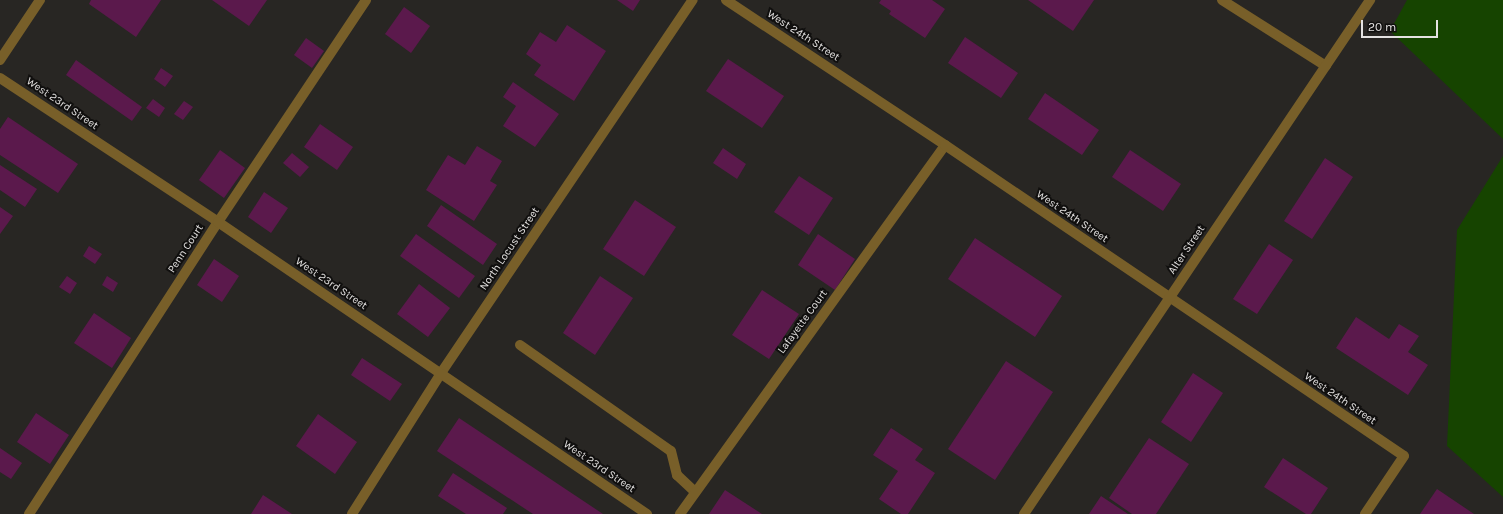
<!DOCTYPE html>
<style>
body{margin:0}
#map{position:relative;width:1503px;height:514px;overflow:hidden;background:#282623;font-family:Karla,sans-serif}
div>[style]{position:absolute}
.green>*{inset:0;background:#164400}
.building>*{inset:0;background:#5b194c}
.service>*{height:10px;margin:-5px;padding:0 5px;transform-origin:5px;border-radius:5px;background:#785f29}
.minor>*{height:10px;margin:-5px;padding:0 5px;transform-origin:5px;border-radius:5px;background:#785f29}
.tertiary>*{height:10px;margin:-5px;padding:0 5px;transform-origin:5px;border-radius:5px;background:#785f29}
span{translate:-50% -50%;white-space:nowrap;text-align:center;line-height:1.15;-webkit-text-stroke:4px #100f0e;paint-order:stroke}
.street-label{font-size:11px;color:#e4e2e1}
.scale{position:absolute;left:1361px;top:20px;width:77px;height:18px;box-sizing:border-box;border:2px solid #e4e2e1;border-top:0;padding-left:5px;font-size:12px;line-height:14px;white-space:nowrap;color:#e4e2e1;-webkit-text-stroke:3px #100f0e;paint-order:stroke}
</style>
<div id="map">
<div class="green">
<div style="clip-path:polygon(1407px 0,1503px 0,1503px 139px,1390px 31px)"></div>
<div style="clip-path:polygon(1503px 156px,1503px 497px,1447px 446px,1457px 230px)"></div>
</div>
<div class="building">
<div style="clip-path:polygon(91px 0,161px 0,136px 37px,89px 4px)"></div>
<div style="clip-path:polygon(212px 0,267px 0,249px 26px)"></div>
<div style="clip-path:polygon(617px 0,640px 0,633px 11px)"></div>
<div style="clip-path:polygon(881px 0,932px 0,945px 9px,925px 38px,889px 14px,891px 11px,879px 3px)"></div>
<div style="clip-path:polygon(1028px 0,1094px 0,1073px 31px)"></div>
<div style="clip-path:polygon(404px 7px,430px 26px,411px 53px,385px 34px)"></div>
<div style="clip-path:polygon(567px 25px,606px 51px,574px 101px,534px 75px,541px 65px,526px 54px,540px 32px,556px 42px)"></div>
<div style="clip-path:polygon(965px 37px,1018px 73px,1001px 98px,948px 63px)"></div>
<div style="clip-path:polygon(306px 38px,324px 51px,312px 68px,294px 55px)"></div>
<div style="clip-path:polygon(728px 59px,784px 96px,762px 128px,706px 91px)"></div>
<div style="clip-path:polygon(76px 60px,142px 107px,132px 121px,66px 75px)"></div>
<div style="clip-path:polygon(161px 68px,173px 76px,165px 87px,154px 79px)"></div>
<div style="clip-path:polygon(513px 82px,559px 114px,535px 147px,503px 126px,516px 106px,503px 97px)"></div>
<div style="clip-path:polygon(1045px 93px,1099px 130px,1082px 155px,1028px 119px)"></div>
<div style="clip-path:polygon(153px 99px,165px 108px,159px 117px,146px 108px)"></div>
<div style="clip-path:polygon(184px 101px,193px 107px,183px 120px,174px 114px)"></div>
<div style="clip-path:polygon(8px 117px,78px 164px,58px 193px,0 155px,0 129px)"></div>
<div style="clip-path:polygon(320px 124px,353px 147px,337px 170px,304px 147px)"></div>
<div style="clip-path:polygon(477px 146px,502px 161px,490px 181px,497px 185px,474px 221px,426px 190px,448px 155px,465px 165px)"></div>
<div style="clip-path:polygon(723px 148px,746px 164px,737px 179px,713px 163px)"></div>
<div style="clip-path:polygon(220px 150px,245px 168px,224px 198px,199px 180px)"></div>
<div style="clip-path:polygon(1130px 150px,1181px 184px,1163px 211px,1112px 177px)"></div>
<div style="clip-path:polygon(292px 153px,309px 167px,300px 177px,283px 163px)"></div>
<div style="clip-path:polygon(1325px 158px,1353px 177px,1312px 239px,1284px 221px)"></div>
<div style="clip-path:polygon(0 165px,37px 189px,25px 207px,0 190px)"></div>
<div style="clip-path:polygon(799px 176px,833px 198px,809px 235px,774px 212px)"></div>
<div style="clip-path:polygon(264px 192px,288px 208px,271px 233px,248px 217px)"></div>
<div style="clip-path:polygon(635px 200px,676px 227px,644px 276px,603px 249px)"></div>
<div style="clip-path:polygon(441px 205px,497px 244px,483px 265px,427px 226px)"></div>
<div style="clip-path:polygon(0 207px,13px 216px,0 234px)"></div>
<div style="clip-path:polygon(416px 234px,475px 276px,459px 298px,400px 256px)"></div>
<div style="clip-path:polygon(818px 234px,855px 259px,835px 290px,798px 265px)"></div>
<div style="clip-path:polygon(975px 238px,1062px 296px,1035px 337px,948px 279px)"></div>
<div style="clip-path:polygon(1269px 244px,1293px 260px,1257px 314px,1233px 299px)"></div>
<div style="clip-path:polygon(89px 246px,102px 254px,95px 264px,83px 256px)"></div>
<div style="clip-path:polygon(214px 259px,239px 276px,222px 302px,197px 285px)"></div>
<div style="clip-path:polygon(67px 276px,77px 283px,70px 294px,59px 287px)"></div>
<div style="clip-path:polygon(107px 276px,118px 283px,113px 292px,102px 285px)"></div>
<div style="clip-path:polygon(600px 276px,633px 298px,595px 355px,563px 333px)"></div>
<div style="clip-path:polygon(419px 284px,450px 308px,428px 337px,397px 314px)"></div>
<div style="clip-path:polygon(762px 290px,799px 314px,769px 359px,732px 335px)"></div>
<div style="clip-path:polygon(94px 313px,131px 338px,112px 368px,74px 343px)"></div>
<div style="clip-path:polygon(1356px 317px,1389px 339px,1399px 324px,1419px 336px,1408px 352px,1428px 365px,1408px 395px,1336px 348px)"></div>
<div style="clip-path:polygon(362px 358px,402px 384px,390px 401px,351px 375px)"></div>
<div style="clip-path:polygon(1006px 361px,1053px 392px,995px 480px,948px 449px)"></div>
<div style="clip-path:polygon(1193px 373px,1223px 393px,1191px 442px,1161px 422px)"></div>
<div style="clip-path:polygon(36px 413px,69px 435px,50px 464px,17px 442px)"></div>
<div style="clip-path:polygon(318px 414px,357px 442px,335px 474px,296px 446px)"></div>
<div style="clip-path:polygon(459px 418px,603px 514px,533px 514px,437px 451px)"></div>
<div style="clip-path:polygon(891px 428px,923px 449px,915px 460px,935px 473px,908px 514px,901px 514px,879px 499px,898px 471px,873px 455px)"></div>
<div style="clip-path:polygon(1149px 438px,1189px 464px,1156px 514px,1132px 514px,1109px 498px)"></div>
<div style="clip-path:polygon(0 448px,22px 463px,11px 479px,0 472px)"></div>
<div style="clip-path:polygon(1283px 458px,1328px 488px,1311px 514px,1306px 514px,1264px 487px)"></div>
<div style="clip-path:polygon(453px 473px,507px 508px,503px 514px,466px 514px,438px 496px)"></div>
<div style="clip-path:polygon(1437px 489px,1474px 514px,1420px 514px)"></div>
<div style="clip-path:polygon(725px 490px,762px 514px,709px 514px)"></div>
<div style="clip-path:polygon(263px 495px,292px 514px,251px 514px)"></div>
<div style="clip-path:polygon(1101px 496px,1128px 514px,1089px 514px)"></div>
</div>
<div class="service">
<div style="left:520px;top:345px;width:184px;rotate:35.1deg"></div>
<div style="left:671px;top:451px;width:25px;rotate:76deg"></div>
<div style="left:677px;top:475px;width:25px;rotate:43deg"></div>
<div style="left:29px;top:514px;width:348px;rotate:-57.1deg"></div>
<div style="left:218px;top:222px;width:267px;rotate:-56.3deg"></div>
<div style="left:680px;top:514px;width:454px;rotate:-54.3deg"></div>
<div style="left:1365px;top:514px;width:70px;rotate:-56.1deg"></div>
</div>
<div class="minor">
<div style="left:726px;top:0;width:263px;rotate:33.5deg"></div>
<div style="left:945px;top:145px;width:554px;rotate:34.12deg"></div>
<div style="left:1222px;top:0;width:123px;rotate:32.4deg"></div>
<div style="left:0;top:60px;width:72px;rotate:-56.3deg"></div>
<div style="left:352px;top:514px;width:167px;rotate:-57.7deg"></div>
<div style="left:441px;top:373px;width:450px;rotate:-56deg"></div>
<div style="left:1024px;top:514px;width:620px;rotate:-56.05deg"></div>
</div>
<div class="tertiary">
<div style="left:0;top:78px;width:261px;rotate:33.4deg"></div>
<div style="left:218px;top:222px;width:519px;rotate:34.24deg"></div>
</div>
<div class="street-label">
<span style="left:803px;top:36px;rotate:33deg">West 24th Street</span>
<span style="left:62px;top:104px;rotate:34deg">West 23rd Street</span>
<span style="left:1072px;top:217px;rotate:34deg">West 24th Street</span>
<span style="left:186px;top:249px;rotate:-57deg">Penn Court</span>
<span style="left:510px;top:249px;rotate:-56deg">North Locust Street</span>
<span style="left:1187px;top:250px;rotate:-56deg">Alter Street</span>
<span style="left:331px;top:284px;rotate:34deg">West 23rd Street</span>
<span style="left:803px;top:322px;rotate:-54deg">Lafayette Court</span>
<span style="left:1340px;top:399px;rotate:34deg">West 24th Street</span>
<span style="left:599px;top:467px;rotate:34deg">West 23rd Street</span>
</div>
<div class="scale">20 m</div>
</div>
